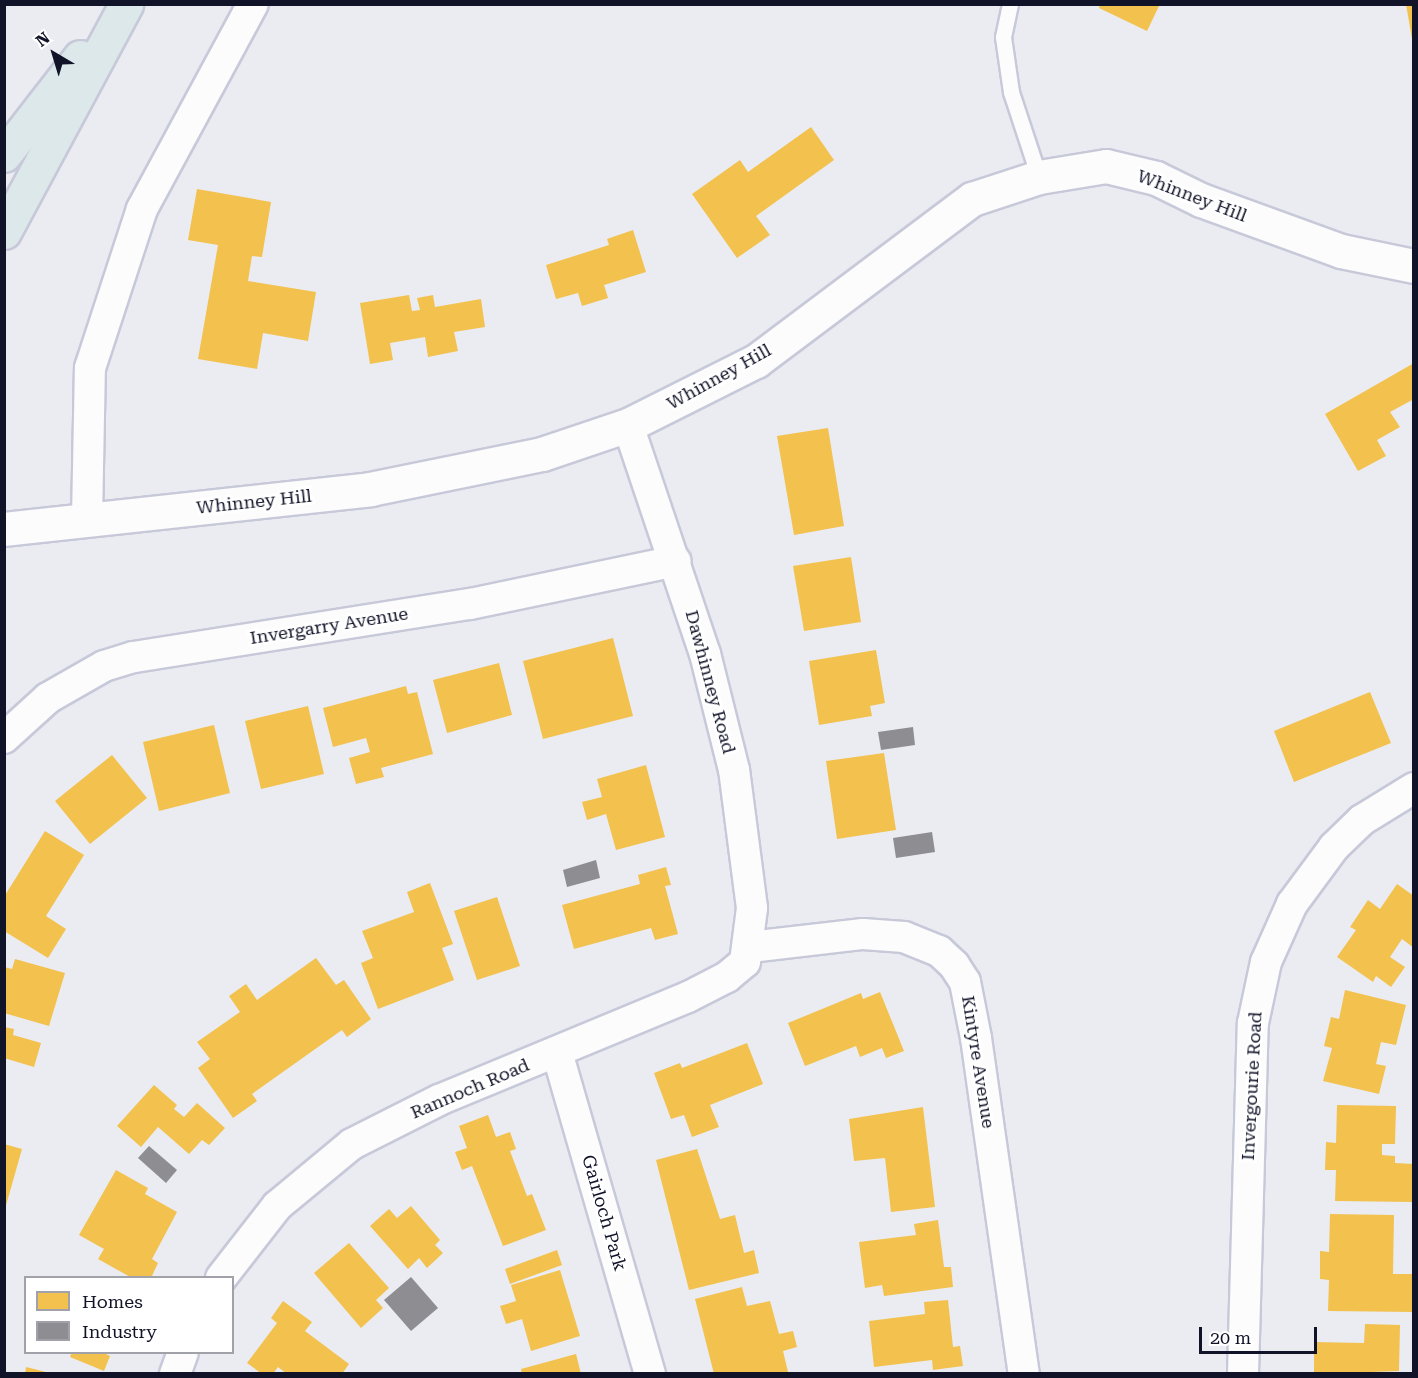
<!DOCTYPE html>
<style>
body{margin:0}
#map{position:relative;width:1418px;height:1378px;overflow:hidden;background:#eaecf2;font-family:"Roboto Serif",serif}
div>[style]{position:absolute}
.homes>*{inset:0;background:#f2c14e}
.industry>*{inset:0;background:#8d8d92}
.roads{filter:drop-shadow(2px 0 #c7c9d9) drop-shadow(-2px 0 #c7c9d9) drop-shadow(0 2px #c7c9d9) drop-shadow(0 -2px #c7c9d9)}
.service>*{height:15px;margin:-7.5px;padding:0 7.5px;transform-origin:7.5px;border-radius:7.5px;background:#fcfcfd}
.minor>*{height:30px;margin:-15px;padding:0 15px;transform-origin:15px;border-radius:15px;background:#fcfcfd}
.tertiary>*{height:33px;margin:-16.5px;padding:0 16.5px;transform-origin:16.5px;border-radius:16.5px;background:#fcfcfd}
.trunk>*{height:33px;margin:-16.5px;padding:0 16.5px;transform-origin:16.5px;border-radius:16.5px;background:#dde8eb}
span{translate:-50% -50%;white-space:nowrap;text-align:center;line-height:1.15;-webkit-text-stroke:6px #fff;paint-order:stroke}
.street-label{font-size:18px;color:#111328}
.frame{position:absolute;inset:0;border:6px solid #111328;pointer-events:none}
.legend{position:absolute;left:24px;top:1276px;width:210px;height:78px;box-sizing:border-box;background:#fff;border:2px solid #a0a1a9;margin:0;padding:8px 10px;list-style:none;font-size:18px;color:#111328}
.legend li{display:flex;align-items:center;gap:12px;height:30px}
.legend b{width:30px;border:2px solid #a0a1a9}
.north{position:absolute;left:24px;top:24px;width:60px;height:60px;-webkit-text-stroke:4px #fff;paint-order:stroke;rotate:322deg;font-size:16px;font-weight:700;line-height:24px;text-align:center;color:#111328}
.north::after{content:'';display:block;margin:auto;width:21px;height:27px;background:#111328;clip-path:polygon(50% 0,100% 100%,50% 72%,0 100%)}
.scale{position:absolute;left:1199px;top:1327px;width:118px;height:27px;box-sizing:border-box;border:3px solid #111328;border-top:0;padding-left:8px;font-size:18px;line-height:21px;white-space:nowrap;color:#111328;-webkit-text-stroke:4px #fff;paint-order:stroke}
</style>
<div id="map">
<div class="homes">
<div style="clip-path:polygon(1100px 4px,1160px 4px,1147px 31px,1099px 8px)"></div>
<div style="clip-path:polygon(1406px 4px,1414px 4px,1414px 39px,1412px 39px)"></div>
<div style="clip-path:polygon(811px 127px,834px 160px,756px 216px,770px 235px,737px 258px,692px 194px,740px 160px,748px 172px)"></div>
<div style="clip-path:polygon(197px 189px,271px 202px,262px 257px,252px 256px,248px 281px,316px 292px,308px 341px,263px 333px,257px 369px,198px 359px,218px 245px,188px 240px)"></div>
<div style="clip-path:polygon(633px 230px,646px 272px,604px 285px,608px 298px,582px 306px,578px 293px,556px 299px,546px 265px,609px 245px,607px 239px)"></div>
<div style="clip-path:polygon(409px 295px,412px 311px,420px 310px,417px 298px,433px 295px,435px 307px,481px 299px,485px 327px,454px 332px,458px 351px,428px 357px,425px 337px,390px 343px,393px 360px,370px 364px,360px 303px)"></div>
<div style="clip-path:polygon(1414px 363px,1414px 399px,1390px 412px,1400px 427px,1377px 440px,1386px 456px,1358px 471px,1325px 414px)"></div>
<div style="clip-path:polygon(828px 428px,844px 526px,794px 535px,777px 436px)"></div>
<div style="clip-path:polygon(851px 557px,861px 622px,804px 631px,793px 566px)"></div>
<div style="clip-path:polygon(613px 638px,633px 716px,543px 739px,523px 661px)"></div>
<div style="clip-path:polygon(876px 650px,885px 703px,870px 706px,872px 716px,819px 725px,809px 661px)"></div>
<div style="clip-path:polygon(499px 663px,512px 715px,447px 733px,433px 680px)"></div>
<div style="clip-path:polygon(406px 686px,408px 694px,417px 692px,433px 754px,381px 768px,384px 777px,356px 784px,349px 758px,370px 752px,366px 738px,333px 747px,323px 708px)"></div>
<div style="clip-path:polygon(1370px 692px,1391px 743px,1294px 782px,1274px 731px)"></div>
<div style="clip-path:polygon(308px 706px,324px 774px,261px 789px,245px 721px)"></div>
<div style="clip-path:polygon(214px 725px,230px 793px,159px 811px,143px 742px)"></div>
<div style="clip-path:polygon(884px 753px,896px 830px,837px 839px,826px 761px)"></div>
<div style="clip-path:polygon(112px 755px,147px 798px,90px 844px,55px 801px)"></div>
<div style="clip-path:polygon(646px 765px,665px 837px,616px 850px,606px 814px,587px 820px,582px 802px,602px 797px,597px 779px)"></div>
<div style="clip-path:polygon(45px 831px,84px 855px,46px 916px,66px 929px,48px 958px,4px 931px,4px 897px)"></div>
<div style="clip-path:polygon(666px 867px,671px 885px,665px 886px,678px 934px,655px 940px,651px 928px,574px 949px,562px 905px,640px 884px,638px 875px)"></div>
<div style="clip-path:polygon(430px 883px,453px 944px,442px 948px,454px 980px,378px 1009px,361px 963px,373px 958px,362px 931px,414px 912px,407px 892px)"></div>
<div style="clip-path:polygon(1397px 884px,1414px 896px,1414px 948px,1402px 939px,1390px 957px,1405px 967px,1391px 987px,1376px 976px,1373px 982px,1337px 957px,1356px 930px,1350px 927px,1368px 900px,1380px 909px)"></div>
<div style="clip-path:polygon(497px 897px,520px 966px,477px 980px,454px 911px)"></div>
<div style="clip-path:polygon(316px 958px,336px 985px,344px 980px,371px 1019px,347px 1037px,342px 1030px,252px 1094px,257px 1101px,233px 1118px,198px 1068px,210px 1059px,197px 1042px,240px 1012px,229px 996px,246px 984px,257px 1000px)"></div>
<div style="clip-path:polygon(15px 959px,65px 973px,49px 1026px,4px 1013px,4px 967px,12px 969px)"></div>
<div style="clip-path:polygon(1345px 990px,1406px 1005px,1396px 1045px,1381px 1042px,1376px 1064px,1386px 1066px,1379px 1094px,1323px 1081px,1332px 1048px,1324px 1046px,1331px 1017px,1339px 1019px)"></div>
<div style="clip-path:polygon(880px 992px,904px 1051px,886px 1058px,882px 1048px,860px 1057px,856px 1046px,805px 1066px,788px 1023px,861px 993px,863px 999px)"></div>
<div style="clip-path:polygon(4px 1027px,14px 1029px,13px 1035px,41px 1043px,34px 1067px,4px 1058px)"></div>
<div style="clip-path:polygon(747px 1043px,763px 1084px,710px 1105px,719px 1127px,692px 1137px,684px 1115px,671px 1119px,654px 1073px,680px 1063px,682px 1068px)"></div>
<div style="clip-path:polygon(154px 1085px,177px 1105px,174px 1109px,184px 1117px,197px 1103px,225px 1128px,209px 1145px,202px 1140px,189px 1154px,158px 1127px,141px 1147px,117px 1126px)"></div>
<div style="clip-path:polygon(1337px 1105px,1396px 1106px,1395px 1144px,1382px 1144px,1382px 1155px,1395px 1156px,1395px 1163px,1414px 1164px,1414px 1202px,1335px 1201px,1336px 1170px,1325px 1170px,1326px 1142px,1336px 1143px)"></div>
<div style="clip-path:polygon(923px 1107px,935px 1207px,891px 1212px,885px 1158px,854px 1161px,849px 1119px)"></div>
<div style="clip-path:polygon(488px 1115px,496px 1137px,510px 1132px,516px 1149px,510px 1151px,527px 1196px,532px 1194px,546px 1230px,503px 1246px,472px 1166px,462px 1170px,455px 1152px,467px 1148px,459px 1126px)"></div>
<div style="clip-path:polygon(4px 1144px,22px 1149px,5px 1209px,4px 1208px)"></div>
<div style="clip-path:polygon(697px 1149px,720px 1219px,735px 1215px,744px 1253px,754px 1250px,759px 1273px,689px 1290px,656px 1160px)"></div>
<div style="clip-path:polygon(116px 1170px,148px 1188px,145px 1194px,177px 1212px,152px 1259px,158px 1263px,151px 1278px,132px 1278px,98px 1259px,104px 1249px,79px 1235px)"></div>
<div style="clip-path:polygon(411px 1206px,440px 1240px,435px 1245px,443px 1253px,427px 1268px,419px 1258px,408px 1269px,370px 1226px,389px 1209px,397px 1218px)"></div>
<div style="clip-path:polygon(1330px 1214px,1394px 1215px,1393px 1274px,1414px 1274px,1414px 1312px,1328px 1311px,1329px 1280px,1320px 1279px,1320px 1251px,1329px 1252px)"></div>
<div style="clip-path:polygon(938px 1220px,944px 1267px,951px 1267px,953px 1287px,884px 1296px,882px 1285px,865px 1288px,859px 1242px,916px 1235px,914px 1224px)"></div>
<div style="clip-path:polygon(349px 1243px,389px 1288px,376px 1300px,383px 1308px,361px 1328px,314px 1273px)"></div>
<div style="clip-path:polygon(557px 1250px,562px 1265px,510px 1284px,505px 1269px)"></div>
<div style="clip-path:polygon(560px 1270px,580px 1336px,531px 1351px,522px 1319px,506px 1324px,500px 1306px,516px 1301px,511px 1285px)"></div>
<div style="clip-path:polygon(742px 1287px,747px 1306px,770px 1301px,779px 1334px,793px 1331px,797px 1347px,783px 1351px,788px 1372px,714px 1374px,695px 1299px)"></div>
<div style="clip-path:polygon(948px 1300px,953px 1347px,960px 1346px,963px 1366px,933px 1370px,932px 1360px,874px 1367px,869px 1321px,925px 1314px,924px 1302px)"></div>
<div style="clip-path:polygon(283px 1301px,312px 1322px,305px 1331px,349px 1364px,342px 1374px,287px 1374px,278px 1367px,273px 1374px,262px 1374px,247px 1363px,277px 1323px,271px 1318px)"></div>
<div style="clip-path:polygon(1365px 1324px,1400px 1325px,1399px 1371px,1314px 1374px,1314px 1342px,1364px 1343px)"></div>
<div style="clip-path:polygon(72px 1352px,102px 1352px,110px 1356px,104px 1371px,70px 1357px)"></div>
<div style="clip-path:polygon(576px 1354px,581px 1374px,522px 1374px,521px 1369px)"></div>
<div style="clip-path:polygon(26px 1367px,50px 1373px,50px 1374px,25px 1374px)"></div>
</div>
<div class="industry">
<div style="clip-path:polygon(913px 727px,915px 745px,881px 750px,878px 732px)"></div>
<div style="clip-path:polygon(932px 832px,935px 852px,896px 858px,893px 838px)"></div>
<div style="clip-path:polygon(596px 860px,600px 878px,567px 887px,563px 870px)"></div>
<div style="clip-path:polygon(149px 1146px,177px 1170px,166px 1183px,138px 1158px)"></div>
<div style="clip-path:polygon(411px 1277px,438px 1308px,411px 1331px,384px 1300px)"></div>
</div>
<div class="roads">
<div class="service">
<div style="left:1010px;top:4px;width:34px;rotate:102deg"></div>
<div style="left:1003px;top:37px;width:56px;rotate:81.7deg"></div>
<div style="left:1011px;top:92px;width:89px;rotate:71.8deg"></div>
</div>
<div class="minor">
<div style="left:87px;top:520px;width:152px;rotate:-88.9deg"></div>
<div style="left:90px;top:368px;width:167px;rotate:-71.9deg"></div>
<div style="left:142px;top:209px;width:233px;rotate:-61.6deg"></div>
<div style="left:4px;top:738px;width:59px;rotate:-42.3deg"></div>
<div style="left:48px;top:698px;width:64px;rotate:-29.7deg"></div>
<div style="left:104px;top:666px;width:31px;rotate:-17deg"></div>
<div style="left:134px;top:657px;width:340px;rotate:-9deg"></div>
<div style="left:470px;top:604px;width:210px;rotate:-11.8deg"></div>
<div style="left:750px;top:947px;width:114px;rotate:-6.6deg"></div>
<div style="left:863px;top:934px;width:41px;rotate:4.2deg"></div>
<div style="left:904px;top:937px;width:38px;rotate:22deg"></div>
<div style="left:939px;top:951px;width:21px;rotate:43deg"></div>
<div style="left:954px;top:965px;width:20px;rotate:57deg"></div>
<div style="left:965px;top:982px;width:57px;rotate:78.9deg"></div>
<div style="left:976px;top:1038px;width:339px;rotate:81.9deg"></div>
<div style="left:557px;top:1052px;width:335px;rotate:73.9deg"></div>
<div style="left:221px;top:1278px;width:91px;rotate:-52.1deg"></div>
<div style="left:277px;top:1206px;width:97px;rotate:-39.6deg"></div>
<div style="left:352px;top:1144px;width:97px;rotate:-26.8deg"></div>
<div style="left:439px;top:1100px;width:269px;rotate:-22.5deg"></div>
<div style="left:688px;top:997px;width:44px;rotate:-27.1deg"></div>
<div style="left:727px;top:977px;width:23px;rotate:-40deg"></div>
<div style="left:745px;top:962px;width:54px;rotate:-82.6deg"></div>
<div style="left:752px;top:908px;width:139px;rotate:-97.4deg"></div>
<div style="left:734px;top:770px;width:120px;rotate:-104deg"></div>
<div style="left:705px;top:654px;width:242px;rotate:-108.6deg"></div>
<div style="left:175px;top:1374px;width:23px;rotate:-70deg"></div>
<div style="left:1243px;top:1374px;width:351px;rotate:-88.4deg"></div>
<div style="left:1253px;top:1023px;width:62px;rotate:-78deg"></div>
<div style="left:1266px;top:962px;width:64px;rotate:-65.9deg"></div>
<div style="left:1292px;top:904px;width:71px;rotate:-53.6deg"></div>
<div style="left:1334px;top:847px;width:39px;rotate:-44deg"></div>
<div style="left:1362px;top:820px;width:61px;rotate:-31.6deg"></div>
</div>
<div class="tertiary">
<div style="left:4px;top:529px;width:368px;rotate:-6.2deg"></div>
<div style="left:370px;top:489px;width:176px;rotate:-11.5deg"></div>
<div style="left:542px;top:454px;width:91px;rotate:-18.6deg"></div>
<div style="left:628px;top:425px;width:143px;rotate:-26.6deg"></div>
<div style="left:756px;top:361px;width:270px;rotate:-36.9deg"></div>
<div style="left:972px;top:199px;width:71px;rotate:-18.2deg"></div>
<div style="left:1039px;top:177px;width:68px;rotate:-9.3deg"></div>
<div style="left:1106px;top:166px;width:51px;rotate:13.5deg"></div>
<div style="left:1156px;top:178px;width:50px;rotate:26.1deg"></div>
<div style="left:1201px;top:200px;width:149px;rotate:20deg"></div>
<div style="left:1341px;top:251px;width:75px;rotate:11.6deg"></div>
</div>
<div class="trunk">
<div style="left:4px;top:155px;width:124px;rotate:-52.2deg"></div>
<div style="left:4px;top:232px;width:259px;rotate:-61.8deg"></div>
</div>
</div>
<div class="street-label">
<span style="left:1192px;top:196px;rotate:21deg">Whinney Hill</span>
<span style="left:719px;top:377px;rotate:-29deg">Whinney Hill</span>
<span style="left:254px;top:502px;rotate:-6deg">Whinney Hill</span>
<span style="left:329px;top:626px;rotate:-9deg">Invergarry Avenue</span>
<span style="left:710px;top:682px;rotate:75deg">Dawhinney Road</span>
<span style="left:978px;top:1062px;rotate:81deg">Kintyre Avenue</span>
<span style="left:1252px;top:1086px;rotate:-87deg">Invergourie Road</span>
<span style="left:470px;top:1089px;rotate:-23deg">Rannoch Road</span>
<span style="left:604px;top:1213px;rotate:74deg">Gairloch Park</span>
</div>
<div class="frame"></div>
<ul class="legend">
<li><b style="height:16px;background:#f2c14e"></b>Homes</li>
<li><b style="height:16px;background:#8d8d92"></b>Industry</li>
</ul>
<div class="north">N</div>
<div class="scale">20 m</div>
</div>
